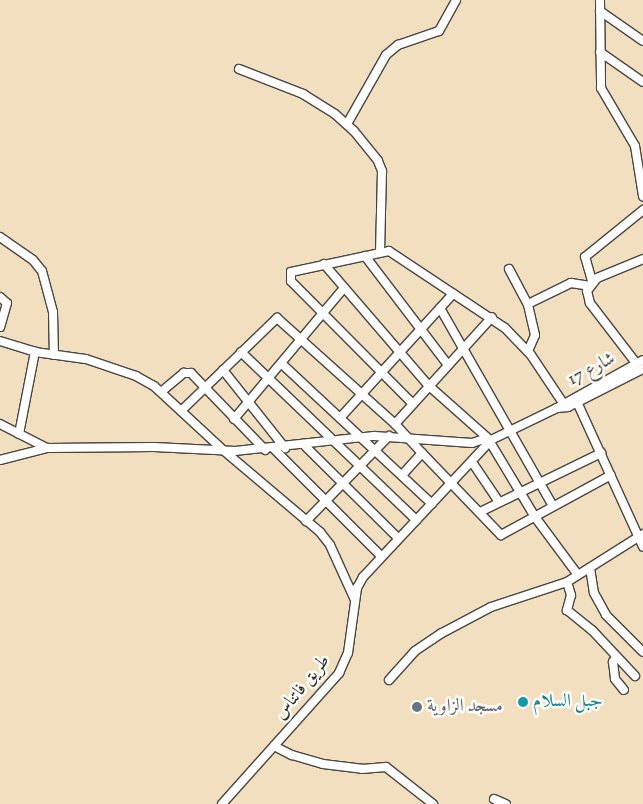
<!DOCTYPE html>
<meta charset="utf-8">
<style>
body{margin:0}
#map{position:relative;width:643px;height:804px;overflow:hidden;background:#f1dfc0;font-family:"Sorts Mill Goudy",Amiri,serif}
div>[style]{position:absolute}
.roads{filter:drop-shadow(1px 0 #494641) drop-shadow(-1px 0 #494641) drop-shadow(0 1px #494641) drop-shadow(0 -1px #494641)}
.street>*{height:8px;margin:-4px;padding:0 4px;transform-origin:4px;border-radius:4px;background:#fff}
.dots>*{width:14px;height:14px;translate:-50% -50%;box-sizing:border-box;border:2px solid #fdfcf7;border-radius:50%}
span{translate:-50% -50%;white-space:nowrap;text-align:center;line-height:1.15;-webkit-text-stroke:5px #fdfcf7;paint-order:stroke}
.street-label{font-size:18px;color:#2b2b2b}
.culture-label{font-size:18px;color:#0d838f}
.left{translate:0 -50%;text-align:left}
.worship-label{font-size:18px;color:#5b616d}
</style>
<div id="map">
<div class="roads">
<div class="street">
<div style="left:600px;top:0;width:88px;rotate:89.3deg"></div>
<div style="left:601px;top:88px;width:67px;rotate:59.6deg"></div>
<div style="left:635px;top:146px;width:51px;rotate:80.9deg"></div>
<div style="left:600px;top:11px;width:52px;rotate:34.9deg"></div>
<div style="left:600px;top:52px;width:52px;rotate:34.9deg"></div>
<div style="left:239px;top:69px;width:69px;rotate:21.3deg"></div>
<div style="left:303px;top:94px;width:38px;rotate:32deg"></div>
<div style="left:335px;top:114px;width:25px;rotate:42deg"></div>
<div style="left:354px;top:131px;width:38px;rotate:51deg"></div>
<div style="left:378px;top:161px;width:11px;rotate:68deg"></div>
<div style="left:382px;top:171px;width:81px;rotate:91.4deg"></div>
<div style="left:347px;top:124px;width:79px;rotate:-60.5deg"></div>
<div style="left:386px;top:55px;width:16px;rotate:-40deg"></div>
<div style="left:398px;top:45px;width:43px;rotate:-18.9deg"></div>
<div style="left:439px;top:31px;width:35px;rotate:-61deg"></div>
<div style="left:0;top:237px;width:40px;rotate:34.9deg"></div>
<div style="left:33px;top:260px;width:14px;rotate:51deg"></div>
<div style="left:42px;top:271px;width:42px;rotate:75deg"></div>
<div style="left:53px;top:312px;width:43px;rotate:88.7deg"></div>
<div style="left:365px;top:256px;width:137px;rotate:52.7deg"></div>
<div style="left:324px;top:264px;width:161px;rotate:49.3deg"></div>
<div style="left:429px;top:386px;width:80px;rotate:41.5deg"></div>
<div style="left:509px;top:269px;width:40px;rotate:62deg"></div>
<div style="left:592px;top:281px;width:25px;rotate:-106deg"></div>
<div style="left:585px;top:257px;width:75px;rotate:-39deg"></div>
<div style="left:0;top:297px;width:9px;rotate:41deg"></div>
<div style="left:7px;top:303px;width:25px;rotate:106deg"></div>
<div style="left:440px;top:308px;width:228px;rotate:60.3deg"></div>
<div style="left:0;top:341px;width:37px;rotate:17deg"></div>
<div style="left:35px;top:352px;width:51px;rotate:7.8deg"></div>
<div style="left:86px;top:359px;width:53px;rotate:18.8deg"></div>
<div style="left:136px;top:376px;width:21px;rotate:29deg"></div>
<div style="left:154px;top:386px;width:94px;rotate:42.8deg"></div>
<div style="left:223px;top:450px;width:127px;rotate:40.2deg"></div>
<div style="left:320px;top:532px;width:16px;rotate:52deg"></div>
<div style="left:330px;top:545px;width:60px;rotate:65.6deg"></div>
<div style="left:528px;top:351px;width:17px;rotate:-66deg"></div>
<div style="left:535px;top:335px;width:32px;rotate:-103deg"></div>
<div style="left:528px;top:304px;width:48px;rotate:-26deg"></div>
<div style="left:571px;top:283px;width:18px;rotate:9deg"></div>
<div style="left:241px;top:352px;width:243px;rotate:43.8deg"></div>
<div style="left:636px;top:363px;width:76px;rotate:-127.5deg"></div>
<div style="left:590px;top:303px;width:12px;rotate:-104deg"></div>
<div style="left:587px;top:291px;width:16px;rotate:-52deg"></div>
<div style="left:597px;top:278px;width:50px;rotate:-22.4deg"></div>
<div style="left:282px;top:364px;width:205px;rotate:43deg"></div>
<div style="left:223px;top:370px;width:100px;rotate:51.5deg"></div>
<div style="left:161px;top:392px;width:30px;rotate:-40deg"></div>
<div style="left:184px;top:373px;width:7px"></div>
<div style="left:191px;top:373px;width:107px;rotate:46.1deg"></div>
<div style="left:577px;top:402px;width:159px;rotate:65.5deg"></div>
<div style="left:413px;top:404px;width:173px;rotate:-134.8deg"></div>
<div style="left:291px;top:281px;width:9px;rotate:-90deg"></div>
<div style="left:291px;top:272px;width:100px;rotate:-12.1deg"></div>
<div style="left:389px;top:251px;width:139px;rotate:33.6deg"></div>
<div style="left:505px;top:328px;width:37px;rotate:46deg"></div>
<div style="left:531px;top:355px;width:58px;rotate:56.3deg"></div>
<div style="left:557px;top:408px;width:11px;rotate:-5deg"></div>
<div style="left:568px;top:407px;width:84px;rotate:-26.9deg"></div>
<div style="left:181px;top:411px;width:134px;rotate:-44.1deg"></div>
<div style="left:277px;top:318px;width:159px;rotate:41.9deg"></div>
<div style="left:395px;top:424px;width:40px;rotate:47deg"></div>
<div style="left:422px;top:453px;width:30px;rotate:132deg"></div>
<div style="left:340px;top:418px;width:168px;rotate:-47.7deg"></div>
<div style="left:234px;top:419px;width:171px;rotate:-50deg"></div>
<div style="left:0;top:424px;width:51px;rotate:27.1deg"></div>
<div style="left:395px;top:424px;width:144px;rotate:-47.8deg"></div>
<div style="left:19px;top:434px;width:84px;rotate:-79deg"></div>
<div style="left:490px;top:442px;width:87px;rotate:59deg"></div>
<div style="left:535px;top:517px;width:72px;rotate:53.4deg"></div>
<div style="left:303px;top:444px;width:134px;rotate:44.7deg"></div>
<div style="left:274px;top:449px;width:151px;rotate:45deg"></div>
<div style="left:422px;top:453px;width:114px;rotate:46.1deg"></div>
<div style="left:501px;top:535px;width:125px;rotate:-28.6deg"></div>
<div style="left:0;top:460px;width:49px;rotate:-14.3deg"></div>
<div style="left:47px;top:448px;width:107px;rotate:-0.5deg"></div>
<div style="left:154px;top:447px;width:81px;rotate:2.8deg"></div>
<div style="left:235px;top:451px;width:140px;rotate:-6.2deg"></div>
<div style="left:374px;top:436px;width:98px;rotate:4.1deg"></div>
<div style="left:472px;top:443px;width:16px;rotate:-18deg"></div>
<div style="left:472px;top:462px;width:48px;rotate:56deg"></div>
<div style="left:480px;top:512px;width:135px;rotate:-26deg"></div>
<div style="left:306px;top:521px;width:119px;rotate:-45.7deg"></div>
<div style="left:590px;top:568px;width:25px;rotate:81deg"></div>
<div style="left:594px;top:593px;width:25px;rotate:61deg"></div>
<div style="left:606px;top:615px;width:52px;rotate:45deg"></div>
<div style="left:567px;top:582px;width:14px;rotate:73deg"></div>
<div style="left:571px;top:595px;width:16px;rotate:105deg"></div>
<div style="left:567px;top:610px;width:32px;rotate:39deg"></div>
<div style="left:592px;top:630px;width:63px;rotate:46.9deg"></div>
<div style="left:616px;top:657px;width:6px;rotate:121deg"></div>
<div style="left:613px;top:662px;width:17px;rotate:83deg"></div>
<div style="left:615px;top:679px;width:14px;rotate:51deg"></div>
<div style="left:389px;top:680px;width:39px;rotate:-48deg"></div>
<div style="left:415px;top:651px;width:32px;rotate:-34deg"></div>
<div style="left:442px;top:633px;width:55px;rotate:-28deg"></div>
<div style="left:491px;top:607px;width:80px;rotate:-18.2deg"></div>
<div style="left:567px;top:582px;width:90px;rotate:-32.3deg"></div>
<div style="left:274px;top:746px;width:20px;rotate:27deg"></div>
<div style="left:292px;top:755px;width:32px;rotate:16deg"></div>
<div style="left:323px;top:764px;width:39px;rotate:7deg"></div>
<div style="left:362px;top:769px;width:24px;rotate:-5deg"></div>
<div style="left:386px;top:767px;width:60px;rotate:38.2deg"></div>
<div style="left:494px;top:799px;width:13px;rotate:23deg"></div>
<div style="left:222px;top:804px;width:176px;rotate:-48.2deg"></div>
<div style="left:339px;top:673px;width:22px;rotate:-66deg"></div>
<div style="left:348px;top:653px;width:66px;rotate:-82.1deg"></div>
<div style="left:357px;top:588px;width:13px;rotate:-61deg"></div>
<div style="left:363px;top:577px;width:187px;rotate:-46.9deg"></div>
<div style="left:491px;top:440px;width:73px;rotate:-25.9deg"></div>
<div style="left:557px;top:408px;width:98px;rotate:-29.2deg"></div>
</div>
</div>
<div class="dots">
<div style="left:523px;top:702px;background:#0f9aa8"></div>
<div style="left:417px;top:707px;background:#6b7280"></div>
</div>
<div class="street-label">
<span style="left:592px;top:370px;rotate:-28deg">شارع 17</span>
<span style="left:303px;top:688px;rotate:-51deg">طريق فاتناس</span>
</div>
<div class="culture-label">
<span class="left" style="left:533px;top:702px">جبل السلام</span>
</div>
<div class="worship-label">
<span class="left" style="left:427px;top:707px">مسجد الزاوية</span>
</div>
</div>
